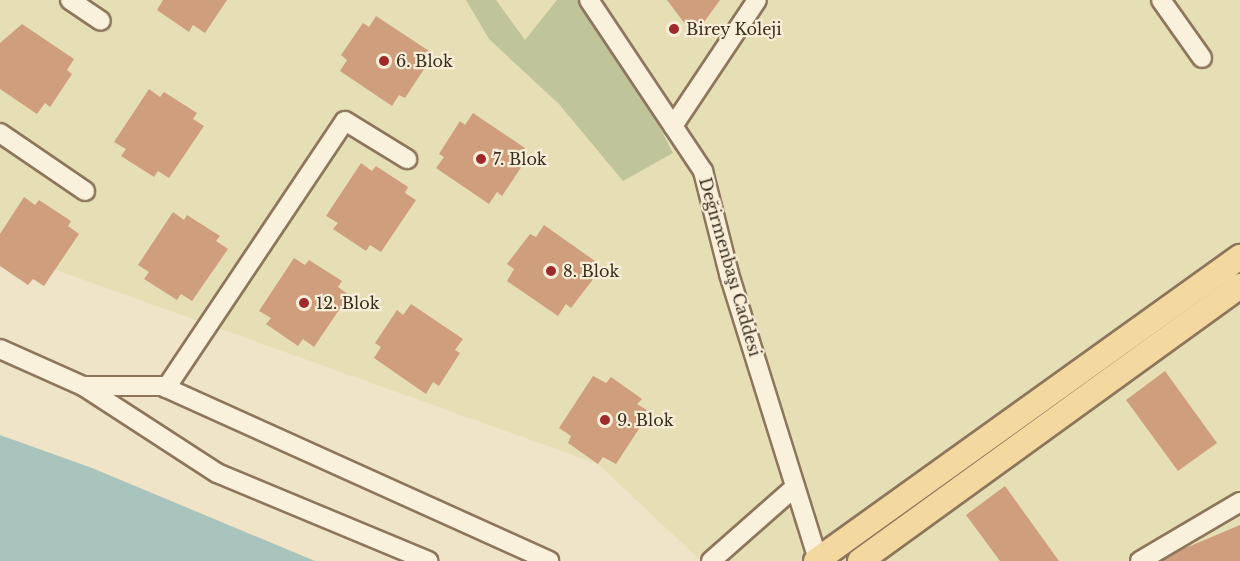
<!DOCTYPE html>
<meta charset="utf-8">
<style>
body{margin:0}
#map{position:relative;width:1240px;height:561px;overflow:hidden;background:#f0e4c8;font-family:"Libre Baskerville",serif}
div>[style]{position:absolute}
.farmland>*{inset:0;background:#e6deb5}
.cemetery>*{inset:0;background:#bfc49a}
.water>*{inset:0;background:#a9c4bc}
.building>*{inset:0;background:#cf9f7d}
.roads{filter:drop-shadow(2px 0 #8d765c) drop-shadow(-2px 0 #8d765c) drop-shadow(0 2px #8d765c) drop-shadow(0 -2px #8d765c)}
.minor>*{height:18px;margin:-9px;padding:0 9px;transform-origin:9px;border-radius:9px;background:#faf1dc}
.major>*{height:24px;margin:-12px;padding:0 12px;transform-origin:12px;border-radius:12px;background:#f3d9a0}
.dots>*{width:16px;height:16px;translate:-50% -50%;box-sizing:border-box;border:3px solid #f7eed8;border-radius:50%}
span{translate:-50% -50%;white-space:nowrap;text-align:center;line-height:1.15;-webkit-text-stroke:4.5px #f7eed8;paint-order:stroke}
.poi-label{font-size:16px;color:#3d2e20}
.left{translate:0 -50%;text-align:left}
.street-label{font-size:16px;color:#3d2e20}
</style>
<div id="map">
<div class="farmland">
<div style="clip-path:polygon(0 0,1240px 0,1240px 561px,701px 561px,598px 464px,0 250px)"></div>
</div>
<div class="cemetery">
<div style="clip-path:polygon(466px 0,496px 0,525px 40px,557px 0,582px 0,664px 118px,658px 124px,673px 153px,623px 181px,559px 104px,489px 39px)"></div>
</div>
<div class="water">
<div style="clip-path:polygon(0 435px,92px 468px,315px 561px,0 561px)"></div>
</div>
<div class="building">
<div style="clip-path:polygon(163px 0,227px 0,205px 33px,193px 25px,189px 32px,157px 10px)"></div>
<div style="clip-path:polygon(667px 0,720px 0,694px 36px)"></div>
<div style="clip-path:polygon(376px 16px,429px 51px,422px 62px,426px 66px,405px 98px,399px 95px,392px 106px,340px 71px,347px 60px,341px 55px,363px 23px,369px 27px)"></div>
<div style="clip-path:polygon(22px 24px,74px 59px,67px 70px,72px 74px,50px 107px,45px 103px,37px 114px,0 89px,0 43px)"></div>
<div style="clip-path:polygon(149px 89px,160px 97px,164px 92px,197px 113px,193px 119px,204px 126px,169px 178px,158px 171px,154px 177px,121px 156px,126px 149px,114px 142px)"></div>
<div style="clip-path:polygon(473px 113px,525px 148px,518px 160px,524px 163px,502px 196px,497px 192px,489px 204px,436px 168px,444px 157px,439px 154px,460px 121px,465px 125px)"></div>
<div style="clip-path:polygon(361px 163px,372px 171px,376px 166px,408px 187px,405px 193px,416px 200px,381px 252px,370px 245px,366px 251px,333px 229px,338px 223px,326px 216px)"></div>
<div style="clip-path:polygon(24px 197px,35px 205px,39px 200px,71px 221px,68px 226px,79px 234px,44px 286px,33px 279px,28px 285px,0 266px,0 234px)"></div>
<div style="clip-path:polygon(173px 212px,184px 220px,187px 215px,220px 236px,216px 241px,228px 249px,192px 301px,181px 294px,177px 300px,144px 279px,149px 272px,138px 265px)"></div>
<div style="clip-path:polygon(544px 225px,595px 261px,587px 273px,594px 278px,571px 308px,566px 304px,558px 316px,507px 281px,514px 269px,507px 264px,530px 234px,536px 237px)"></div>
<div style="clip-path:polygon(294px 258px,305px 265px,309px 260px,342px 281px,338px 287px,349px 295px,314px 347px,303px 339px,298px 346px,266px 324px,271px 318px,259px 311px)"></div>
<div style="clip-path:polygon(411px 304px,463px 339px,455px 350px,460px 353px,439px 386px,433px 382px,426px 394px,374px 358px,381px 347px,375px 343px,397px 310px,403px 315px)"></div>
<div style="clip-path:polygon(1165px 371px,1217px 443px,1178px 471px,1126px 400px)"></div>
<div style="clip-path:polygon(593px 376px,606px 383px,611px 377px,642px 399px,637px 404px,650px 412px,616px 464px,603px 457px,598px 464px,568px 443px,571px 436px,559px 428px)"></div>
<div style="clip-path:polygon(1005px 486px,1059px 561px,1000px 561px,966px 515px)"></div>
<div style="clip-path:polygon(1240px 525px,1240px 561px,1162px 561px,1183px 549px)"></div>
</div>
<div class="roads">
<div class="minor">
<div style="left:70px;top:0;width:37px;rotate:34deg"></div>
<div style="left:589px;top:0;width:206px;rotate:56.3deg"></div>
<div style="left:703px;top:171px;width:106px;rotate:75.8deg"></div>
<div style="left:729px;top:274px;width:300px;rotate:72.7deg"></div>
<div style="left:1161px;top:0;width:71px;rotate:54.7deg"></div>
<div style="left:673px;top:126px;width:151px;rotate:-56.3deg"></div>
<div style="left:0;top:133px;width:103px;rotate:34.3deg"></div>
<div style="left:0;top:349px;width:91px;rotate:24deg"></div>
<div style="left:83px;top:386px;width:160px;rotate:33deg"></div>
<div style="left:217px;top:473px;width:229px;rotate:22.6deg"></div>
<div style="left:83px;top:386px;width:79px"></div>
<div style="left:162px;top:386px;width:425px;rotate:24.3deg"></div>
<div style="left:166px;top:388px;width:321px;rotate:-56.2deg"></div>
<div style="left:345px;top:121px;width:73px;rotate:31.5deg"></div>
<div style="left:711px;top:561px;width:112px;rotate:-41.4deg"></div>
<div style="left:1140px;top:561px;width:116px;rotate:-30.5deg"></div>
</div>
<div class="major">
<div style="left:816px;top:561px;width:522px;rotate:-35.64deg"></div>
<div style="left:860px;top:561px;width:469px;rotate:-35.9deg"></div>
</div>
</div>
<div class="dots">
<div style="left:674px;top:29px;background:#9e2a2b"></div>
<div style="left:384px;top:61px;background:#9e2a2b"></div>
<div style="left:481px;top:159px;background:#9e2a2b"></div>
<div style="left:551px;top:271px;background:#9e2a2b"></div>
<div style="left:304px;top:303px;background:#9e2a2b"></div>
<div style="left:605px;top:420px;background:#9e2a2b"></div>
</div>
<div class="poi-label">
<span class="left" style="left:686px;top:29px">Birey Koleji</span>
<span class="left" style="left:396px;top:61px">6. Blok</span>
<span class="left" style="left:493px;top:159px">7. Blok</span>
<span class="left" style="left:563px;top:271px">8. Blok</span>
<span class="left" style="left:316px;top:303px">12. Blok</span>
<span class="left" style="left:617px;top:420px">9. Blok</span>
</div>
<div class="street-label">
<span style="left:730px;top:267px;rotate:74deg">Değirmenbaşı Caddesi</span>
</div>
</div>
